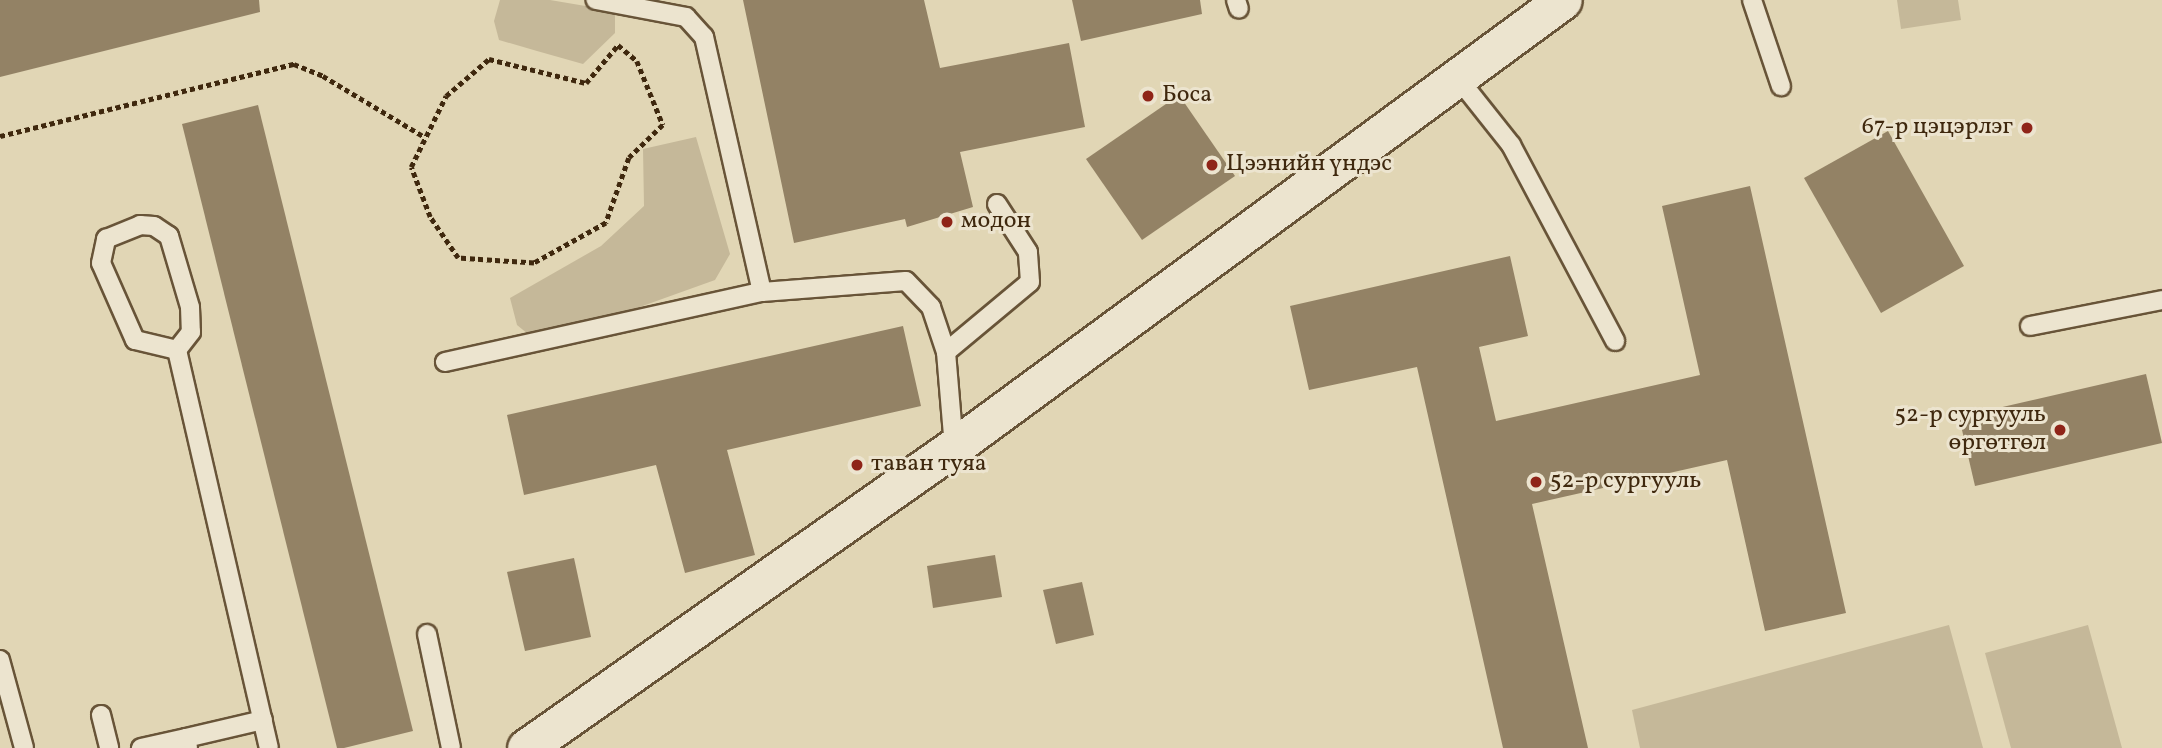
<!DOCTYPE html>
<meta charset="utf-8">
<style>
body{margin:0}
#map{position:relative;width:2162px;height:748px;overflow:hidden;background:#e1d6b5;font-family:Vollkorn,serif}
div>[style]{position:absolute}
.green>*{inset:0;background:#c5b899}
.building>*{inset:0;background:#938265}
.path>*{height:4.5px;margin-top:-2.25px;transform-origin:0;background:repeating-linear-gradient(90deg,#3f280e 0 5px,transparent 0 8.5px)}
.roads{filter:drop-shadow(2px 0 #685438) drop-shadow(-2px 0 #685438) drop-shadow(0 2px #685438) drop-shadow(0 -2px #685438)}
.service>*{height:18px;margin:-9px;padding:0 9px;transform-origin:9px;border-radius:9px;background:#ece4cf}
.minor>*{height:37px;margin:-18.5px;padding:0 18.5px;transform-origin:18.5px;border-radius:18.5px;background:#ece4cf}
.dots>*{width:19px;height:19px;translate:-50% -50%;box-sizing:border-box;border:4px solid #ece4cf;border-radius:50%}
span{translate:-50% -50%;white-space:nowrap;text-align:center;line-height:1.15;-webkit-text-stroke:6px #ece4cf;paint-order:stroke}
.poi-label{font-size:24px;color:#3f280e}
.left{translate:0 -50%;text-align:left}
.right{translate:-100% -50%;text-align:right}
</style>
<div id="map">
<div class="green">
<div style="clip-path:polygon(500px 0,550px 0,615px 11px,615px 33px,583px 64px,537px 51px,499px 40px,494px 21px)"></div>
<div style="clip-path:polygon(1897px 0,1958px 0,1961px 20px,1901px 29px)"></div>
<div style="clip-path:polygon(696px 137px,730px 254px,715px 280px,637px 308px,528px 334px,517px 325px,510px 298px,601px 246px,644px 206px,643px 149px)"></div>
<div style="clip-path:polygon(1949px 625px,1983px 748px,1640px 748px,1632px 710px)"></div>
<div style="clip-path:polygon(2088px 625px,2122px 748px,2011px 748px,1985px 653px)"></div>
</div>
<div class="building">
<div style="clip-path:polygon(0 0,259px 0,260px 12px,0 77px)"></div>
<div style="clip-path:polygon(743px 0,924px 0,940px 68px,1069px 43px,1085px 127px,960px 152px,973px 207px,907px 227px,905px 219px,794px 243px)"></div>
<div style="clip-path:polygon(1072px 0,1200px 0,1202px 14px,1081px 41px)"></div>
<div style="clip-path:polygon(1179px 95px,1235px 176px,1142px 240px,1086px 159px)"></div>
<div style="clip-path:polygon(258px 105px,413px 731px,344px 748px,337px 748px,182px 124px)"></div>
<div style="clip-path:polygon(1888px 131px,1964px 266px,1881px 313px,1804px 178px)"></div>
<div style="clip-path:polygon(1750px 186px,1846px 613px,1765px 631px,1727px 460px,1532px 504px,1588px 748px,1503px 748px,1417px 367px,1309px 390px,1290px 306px,1510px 256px,1528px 336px,1479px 347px,1496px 421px,1700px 375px,1662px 206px)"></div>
<div style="clip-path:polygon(903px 326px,921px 406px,727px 450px,755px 555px,685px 573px,656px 465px,524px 495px,507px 415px)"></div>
<div style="clip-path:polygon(2146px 374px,2162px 443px,1975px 486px,1959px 417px)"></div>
<div style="clip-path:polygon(995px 555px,1002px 597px,933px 608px,927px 566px)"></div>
<div style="clip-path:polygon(574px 558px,591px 637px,525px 651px,507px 572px)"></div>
<div style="clip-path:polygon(1082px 582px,1094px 635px,1056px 644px,1043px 590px)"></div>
</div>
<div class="path">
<div style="left:618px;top:45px;width:25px;rotate:40deg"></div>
<div style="left:637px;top:61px;width:69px;rotate:67.9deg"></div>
<div style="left:663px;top:125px;width:47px;rotate:135.9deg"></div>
<div style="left:629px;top:158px;width:69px;rotate:109.5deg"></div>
<div style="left:606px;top:223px;width:82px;rotate:150.9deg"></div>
<div style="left:534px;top:263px;width:76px;rotate:-176.2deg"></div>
<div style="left:458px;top:258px;width:50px;rotate:-124.3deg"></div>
<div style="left:430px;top:217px;width:53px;rotate:-110.8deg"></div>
<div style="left:411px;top:167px;width:79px;rotate:-63.8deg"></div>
<div style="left:446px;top:96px;width:57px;rotate:-40.7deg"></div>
<div style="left:489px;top:59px;width:100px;rotate:13.9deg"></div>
<div style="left:586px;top:83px;width:50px;rotate:-49.9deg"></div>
<div style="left:0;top:136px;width:303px;rotate:-13.8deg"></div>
<div style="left:294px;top:64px;width:31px;rotate:22deg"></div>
<div style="left:323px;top:76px;width:117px;rotate:31deg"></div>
</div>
<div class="roads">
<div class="service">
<div style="left:1236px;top:0;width:9px;rotate:72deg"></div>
<div style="left:1752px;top:0;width:91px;rotate:71.4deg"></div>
<div style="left:1457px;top:77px;width:87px;rotate:51.5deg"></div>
<div style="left:1511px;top:145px;width:222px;rotate:62deg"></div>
<div style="left:140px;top:225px;width:14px;rotate:4deg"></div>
<div style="left:154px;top:226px;width:18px;rotate:34deg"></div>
<div style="left:169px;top:236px;width:74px;rotate:73.5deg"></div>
<div style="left:190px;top:307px;width:25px;rotate:88deg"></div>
<div style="left:191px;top:332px;width:23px;rotate:128deg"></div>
<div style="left:177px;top:350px;width:43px;rotate:-166.6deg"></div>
<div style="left:135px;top:340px;width:84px;rotate:-113.8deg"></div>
<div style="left:101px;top:263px;width:25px;rotate:-78deg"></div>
<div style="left:106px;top:239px;width:37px;rotate:-22deg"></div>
<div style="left:762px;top:292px;width:144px;rotate:-4.4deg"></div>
<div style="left:906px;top:281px;width:36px;rotate:46deg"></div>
<div style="left:931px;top:307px;width:47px;rotate:71.6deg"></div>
<div style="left:946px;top:352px;width:95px;rotate:85.2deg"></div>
<div style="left:2030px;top:326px;width:135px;rotate:-11.1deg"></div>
<div style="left:177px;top:350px;width:408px;rotate:77deg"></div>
<div style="left:946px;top:352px;width:109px;rotate:-39.8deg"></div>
<div style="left:1030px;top:282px;width:30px;rotate:-94deg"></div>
<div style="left:1028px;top:252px;width:57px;rotate:-122.9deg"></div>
<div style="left:445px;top:362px;width:325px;rotate:-12.5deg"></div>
<div style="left:762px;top:292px;width:262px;rotate:-102.8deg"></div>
<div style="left:704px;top:37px;width:27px;rotate:-132deg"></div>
<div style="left:686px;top:17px;width:92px;rotate:-169.3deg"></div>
<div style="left:427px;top:634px;width:116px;rotate:78.1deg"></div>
<div style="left:0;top:660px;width:91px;rotate:74.7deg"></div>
<div style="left:101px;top:715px;width:34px;rotate:76deg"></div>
<div style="left:141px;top:748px;width:46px;rotate:-12.5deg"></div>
<div style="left:188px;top:748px;width:10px;rotate:-101deg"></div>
<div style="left:186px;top:738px;width:79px;rotate:-13.2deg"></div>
</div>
<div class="minor">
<div style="left:526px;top:748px;width:523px;rotate:-35.12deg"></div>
<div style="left:954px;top:447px;width:755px;rotate:-36.28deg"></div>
</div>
</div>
<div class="dots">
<div style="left:1148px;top:96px;background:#8f2418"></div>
<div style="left:2027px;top:128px;background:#8f2418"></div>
<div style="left:1212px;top:165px;background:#8f2418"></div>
<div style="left:947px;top:222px;background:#8f2418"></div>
<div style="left:2060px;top:430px;background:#8f2418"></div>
<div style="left:857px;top:465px;background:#8f2418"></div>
<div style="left:1536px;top:482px;background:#8f2418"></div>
</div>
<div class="poi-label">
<span class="left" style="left:1162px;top:96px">Боса</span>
<span class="right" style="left:2013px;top:128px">67-р цэцэрлэг</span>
<span class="left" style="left:1226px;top:165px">Цээнийн үндэс</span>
<span class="left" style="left:961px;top:222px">модон</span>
<span class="right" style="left:2046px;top:430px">52-р сургууль<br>өргөтгөл</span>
<span class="left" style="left:871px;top:465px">таван туяа</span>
<span class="left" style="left:1550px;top:482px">52-р сургууль</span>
</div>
</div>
